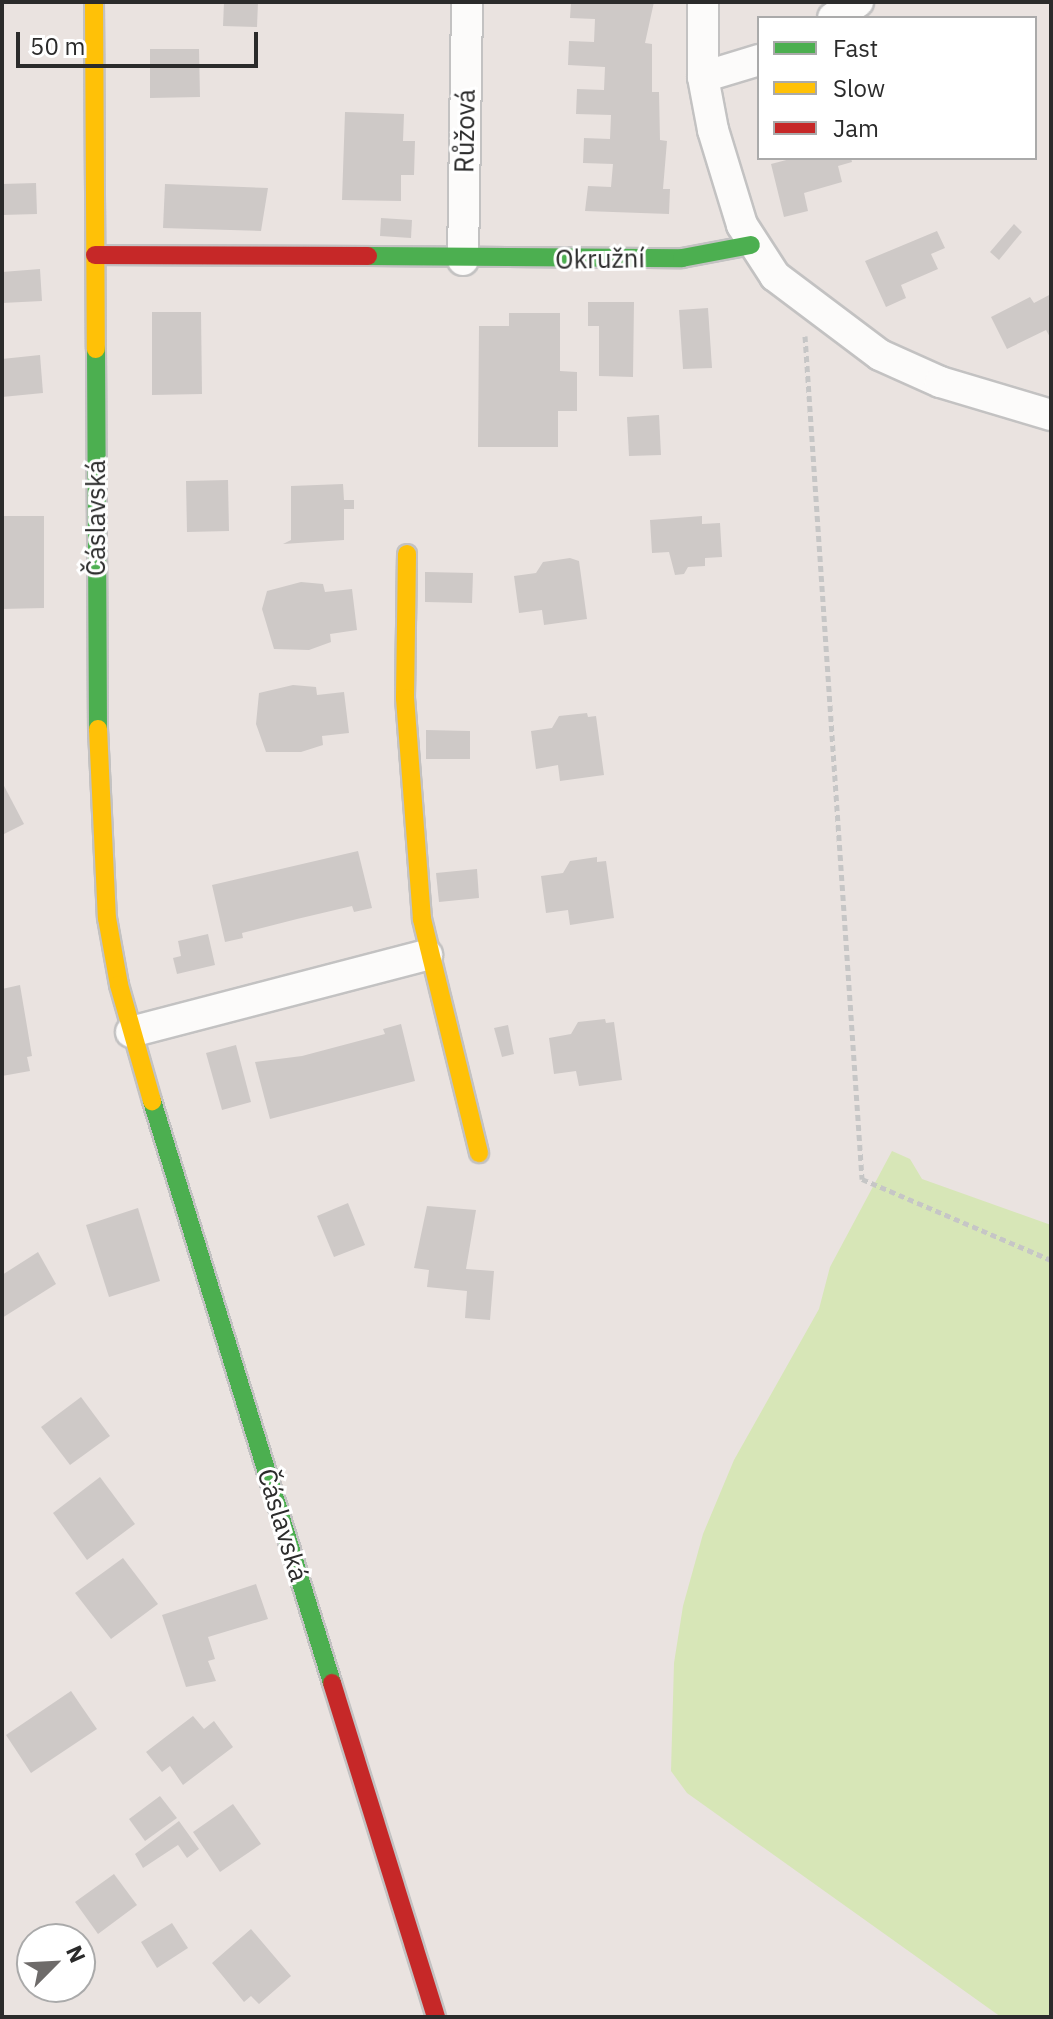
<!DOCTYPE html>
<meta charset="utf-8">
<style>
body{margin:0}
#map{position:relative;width:1053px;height:2019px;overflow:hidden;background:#eae3e0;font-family:"IBM Plex Sans",sans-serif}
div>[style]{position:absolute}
.green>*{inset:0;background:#d7e6b7}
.building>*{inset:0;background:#cec9c7}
.path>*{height:5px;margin-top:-2.5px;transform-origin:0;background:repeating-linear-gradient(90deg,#c6c6c6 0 6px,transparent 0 10px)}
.roads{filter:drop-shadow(2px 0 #c3c2c2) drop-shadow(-2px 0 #c3c2c2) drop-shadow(0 2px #c3c2c2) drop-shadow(0 -2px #c3c2c2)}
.street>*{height:30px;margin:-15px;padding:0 15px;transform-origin:15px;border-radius:15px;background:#fcfbfa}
.fast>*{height:18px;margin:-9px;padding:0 9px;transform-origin:9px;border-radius:9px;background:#4caf50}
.slow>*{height:18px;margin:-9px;padding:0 9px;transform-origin:9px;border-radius:9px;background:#ffc107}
.jam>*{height:18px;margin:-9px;padding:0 9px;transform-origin:9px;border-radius:9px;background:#c62828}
span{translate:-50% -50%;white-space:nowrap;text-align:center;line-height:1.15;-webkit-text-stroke:6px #fff;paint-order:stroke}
.street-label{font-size:26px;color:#2b2b2b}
.frame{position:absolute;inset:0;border:4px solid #2b2b2b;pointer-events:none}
.legend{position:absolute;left:757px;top:16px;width:280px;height:144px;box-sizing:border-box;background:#fff;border:2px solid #aaa;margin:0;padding:10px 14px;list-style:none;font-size:24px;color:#2b2b2b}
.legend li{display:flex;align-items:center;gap:16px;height:40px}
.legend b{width:40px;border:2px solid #aaa}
.north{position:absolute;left:16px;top:1923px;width:80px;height:80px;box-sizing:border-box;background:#fff;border:2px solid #aaa;border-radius:50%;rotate:66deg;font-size:22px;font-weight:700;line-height:32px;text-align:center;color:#2b2b2b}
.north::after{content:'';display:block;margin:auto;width:28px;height:36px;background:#6e6b6a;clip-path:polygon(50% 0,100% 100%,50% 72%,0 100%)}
.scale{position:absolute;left:16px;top:32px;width:242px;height:36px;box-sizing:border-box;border:4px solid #2b2b2b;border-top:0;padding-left:10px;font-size:24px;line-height:28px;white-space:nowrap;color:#2b2b2b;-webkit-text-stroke:6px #fff;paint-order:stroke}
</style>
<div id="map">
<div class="green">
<div style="clip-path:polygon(892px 1151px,910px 1159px,922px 1179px,1051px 1225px,1051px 2017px,1001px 2017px,687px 1793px,671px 1771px,674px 1663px,683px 1606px,703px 1534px,734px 1460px,819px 1309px,830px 1267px)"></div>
</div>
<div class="building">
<div style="clip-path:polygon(224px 2px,258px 2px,257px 27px,223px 26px)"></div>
<div style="clip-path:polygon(571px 2px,654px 2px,645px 43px,652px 44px,652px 92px,659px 92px,660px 140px,667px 141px,663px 189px,670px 189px,669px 214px,585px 211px,588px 186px,611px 187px,613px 164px,583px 163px,584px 138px,610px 139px,611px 115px,576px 114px,577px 89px,604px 90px,605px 67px,568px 65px,569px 41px,594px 42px,595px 19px,570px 18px)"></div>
<div style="clip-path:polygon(150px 49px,199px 49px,200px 97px,150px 98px)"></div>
<div style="clip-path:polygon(345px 112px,404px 114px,403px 141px,415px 141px,414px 175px,401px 175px,401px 201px,342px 200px)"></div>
<div style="clip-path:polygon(794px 158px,851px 158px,852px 162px,838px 166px,842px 182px,804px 193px,808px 211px,784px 217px,771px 164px)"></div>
<div style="clip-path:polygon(36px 183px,37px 214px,2px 215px,2px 184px)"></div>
<div style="clip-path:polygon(165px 184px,268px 188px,261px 231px,163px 228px)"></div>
<div style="clip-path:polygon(381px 218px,412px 220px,411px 238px,380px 236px)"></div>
<div style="clip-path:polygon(1014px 224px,1022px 232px,999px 260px,990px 252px)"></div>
<div style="clip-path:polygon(937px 231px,945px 248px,931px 254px,938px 269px,901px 285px,906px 298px,886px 307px,865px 261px)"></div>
<div style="clip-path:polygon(40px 269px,42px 301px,2px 303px,2px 272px)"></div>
<div style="clip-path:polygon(1051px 294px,1051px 339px,1046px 330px,1007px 349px,991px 317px,1030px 297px,1034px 303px)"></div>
<div style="clip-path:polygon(588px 302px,634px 302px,633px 377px,599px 376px,599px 326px,588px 326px)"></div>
<div style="clip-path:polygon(708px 308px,712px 368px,683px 369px,679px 310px)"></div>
<div style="clip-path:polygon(152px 312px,201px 312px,202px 394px,152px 395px)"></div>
<div style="clip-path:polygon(509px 313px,560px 313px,560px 371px,577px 372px,577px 411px,558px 411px,558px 447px,478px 447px,479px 326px,509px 326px)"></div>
<div style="clip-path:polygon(40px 355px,43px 393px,2px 397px,2px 359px)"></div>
<div style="clip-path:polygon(659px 415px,661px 455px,629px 456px,627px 417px)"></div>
<div style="clip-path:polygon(228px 480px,229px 531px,187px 532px,186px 481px)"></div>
<div style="clip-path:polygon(343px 484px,344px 500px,354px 500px,354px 509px,344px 509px,344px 540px,283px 544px,291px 540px,291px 486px)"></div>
<div style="clip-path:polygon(2px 516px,44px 516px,44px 608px,2px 609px)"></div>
<div style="clip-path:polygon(702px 516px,702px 524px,720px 523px,722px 557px,705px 558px,705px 566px,688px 567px,684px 574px,675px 575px,669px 552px,652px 553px,650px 520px)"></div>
<div style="clip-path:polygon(570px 558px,579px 561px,587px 619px,544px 625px,542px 610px,519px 613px,514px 576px,536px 573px,543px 562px)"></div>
<div style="clip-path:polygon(425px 572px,473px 573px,472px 603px,425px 602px)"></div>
<div style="clip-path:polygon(301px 582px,323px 584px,325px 592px,352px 589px,357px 630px,330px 634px,331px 642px,309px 650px,274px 649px,262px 609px,267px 591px)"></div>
<div style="clip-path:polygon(293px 685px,316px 687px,317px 695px,344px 692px,349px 733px,322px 736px,323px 745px,301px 752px,266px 752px,256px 724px,259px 693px)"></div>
<div style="clip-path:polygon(587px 713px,588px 717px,596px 716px,604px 775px,560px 781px,558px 765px,536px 769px,531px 731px,552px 728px,559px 716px)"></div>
<div style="clip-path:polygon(426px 730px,470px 731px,470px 759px,426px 759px)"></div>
<div style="clip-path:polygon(2px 782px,24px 824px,2px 835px)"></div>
<div style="clip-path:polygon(358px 851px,372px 908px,354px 912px,352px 906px,297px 919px,242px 933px,243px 938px,225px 942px,212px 885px)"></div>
<div style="clip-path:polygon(597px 857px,597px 862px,606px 861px,614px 918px,570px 925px,568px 910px,546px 913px,541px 876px,563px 873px,570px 861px)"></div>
<div style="clip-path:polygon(477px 869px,479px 898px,439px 902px,436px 873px)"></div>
<div style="clip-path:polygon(208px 934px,215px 965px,177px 974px,173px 958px,181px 956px,178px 941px)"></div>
<div style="clip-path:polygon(20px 985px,32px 1056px,27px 1057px,30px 1071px,2px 1076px,2px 989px)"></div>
<div style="clip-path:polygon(605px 1019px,606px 1023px,614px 1022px,622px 1080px,579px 1086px,576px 1071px,554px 1074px,549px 1038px,571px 1034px,578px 1022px)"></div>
<div style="clip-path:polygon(401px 1024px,415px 1081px,270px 1119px,255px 1062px,302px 1056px,385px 1034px,383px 1029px)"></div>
<div style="clip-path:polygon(508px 1025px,514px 1054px,502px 1057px,494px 1028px)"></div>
<div style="clip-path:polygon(236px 1045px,251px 1102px,222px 1110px,206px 1053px)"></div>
<div style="clip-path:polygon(348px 1203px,365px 1245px,334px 1257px,317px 1216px)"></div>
<div style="clip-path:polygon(427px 1206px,476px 1210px,466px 1269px,494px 1271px,490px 1320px,465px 1318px,467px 1291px,427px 1287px,429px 1270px,414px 1268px)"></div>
<div style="clip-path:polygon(138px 1208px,160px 1281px,109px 1297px,86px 1225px)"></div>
<div style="clip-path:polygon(38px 1252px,56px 1284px,2px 1318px,2px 1275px)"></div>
<div style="clip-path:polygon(81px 1397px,110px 1436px,70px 1465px,41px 1427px)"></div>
<div style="clip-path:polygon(100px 1477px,135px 1524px,87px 1560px,53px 1513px)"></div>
<div style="clip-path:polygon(123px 1558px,158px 1604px,111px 1639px,75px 1593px)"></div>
<div style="clip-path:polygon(256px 1584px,268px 1619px,208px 1637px,215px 1659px,208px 1661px,216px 1681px,186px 1687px,162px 1615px)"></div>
<div style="clip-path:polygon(71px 1691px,97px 1729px,31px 1773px,6px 1735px)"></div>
<div style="clip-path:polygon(193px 1716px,204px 1729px,214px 1721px,233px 1747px,183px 1785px,170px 1766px,162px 1772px,146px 1752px)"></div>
<div style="clip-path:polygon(160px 1796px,177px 1818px,145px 1841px,129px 1819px)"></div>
<div style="clip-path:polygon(233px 1804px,261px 1844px,220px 1872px,193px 1832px)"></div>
<div style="clip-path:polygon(179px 1821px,199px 1849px,187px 1858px,178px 1845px,143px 1868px,135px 1854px)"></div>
<div style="clip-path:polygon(114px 1874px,137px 1905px,98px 1934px,75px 1902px)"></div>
<div style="clip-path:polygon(172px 1923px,188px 1948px,157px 1968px,141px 1942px)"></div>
<div style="clip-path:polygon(251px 1929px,291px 1976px,259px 2004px,251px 1996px,244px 2002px,212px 1963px)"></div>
</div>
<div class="path">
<div style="left:805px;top:336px;width:845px;rotate:86.13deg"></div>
<div style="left:862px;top:1179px;width:206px;rotate:23.2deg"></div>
</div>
<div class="roads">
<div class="street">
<div style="left:703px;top:2px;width:75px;rotate:90deg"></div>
<div style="left:703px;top:77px;width:54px;rotate:79.3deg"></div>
<div style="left:713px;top:130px;width:99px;rotate:73deg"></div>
<div style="left:742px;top:225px;width:61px;rotate:57.1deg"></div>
<div style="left:775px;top:276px;width:131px;rotate:37deg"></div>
<div style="left:880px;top:355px;width:66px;rotate:24.2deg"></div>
<div style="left:940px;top:382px;width:116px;rotate:16.6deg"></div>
<div style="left:833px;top:18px;width:30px;rotate:-33deg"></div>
<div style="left:703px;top:77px;width:59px;rotate:-16.9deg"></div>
<div style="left:463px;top:260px;width:258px;rotate:-89.1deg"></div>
<div style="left:131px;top:1032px;width:306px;rotate:-14.6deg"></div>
</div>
<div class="fast">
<div style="left:368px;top:256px;width:314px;rotate:0.4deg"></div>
<div style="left:682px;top:258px;width:70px;rotate:-10.7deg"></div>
<div style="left:96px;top:349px;width:380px;rotate:89.7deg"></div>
<div style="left:152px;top:1101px;width:609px;rotate:72.81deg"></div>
</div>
<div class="slow">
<div style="left:94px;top:2px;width:347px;rotate:89.7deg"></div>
<div style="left:407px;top:554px;width:144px;rotate:90.8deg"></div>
<div style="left:405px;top:698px;width:222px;rotate:85.6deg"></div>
<div style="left:422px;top:919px;width:241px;rotate:76.3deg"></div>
<div style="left:98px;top:729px;width:189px;rotate:87.3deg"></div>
<div style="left:107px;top:918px;width:68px;rotate:79.8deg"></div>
<div style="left:119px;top:985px;width:121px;rotate:74.1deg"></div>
</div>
<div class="jam">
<div style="left:95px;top:255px;width:273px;rotate:0.2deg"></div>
<div style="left:332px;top:1683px;width:350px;rotate:72.7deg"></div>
</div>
</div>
<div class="street-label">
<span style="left:465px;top:131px;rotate:-89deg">Růžová</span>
<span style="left:600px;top:259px;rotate:-1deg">Okružní</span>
<span style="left:96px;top:518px;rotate:-90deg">Čáslavská</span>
<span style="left:283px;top:1525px;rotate:73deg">Čáslavská</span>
</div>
<div class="frame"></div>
<ul class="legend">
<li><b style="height:10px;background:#4caf50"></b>Fast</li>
<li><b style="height:10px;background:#ffc107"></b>Slow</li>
<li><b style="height:10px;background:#c62828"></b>Jam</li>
</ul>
<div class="north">N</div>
<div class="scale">50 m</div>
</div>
